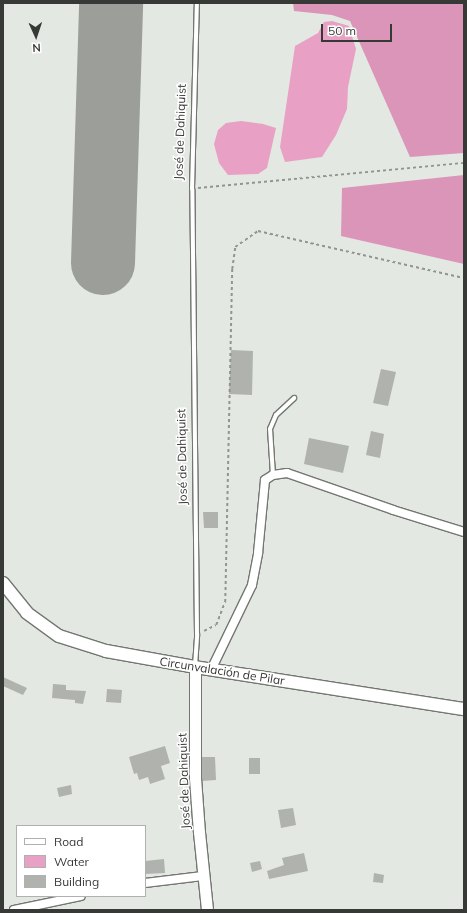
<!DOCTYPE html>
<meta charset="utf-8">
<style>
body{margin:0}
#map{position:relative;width:467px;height:913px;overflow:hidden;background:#e4e8e2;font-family:Mulish,sans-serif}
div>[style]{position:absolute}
.forest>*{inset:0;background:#db95b8}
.water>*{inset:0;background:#e8a1c4}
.runway>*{height:64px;margin:-32px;padding:0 32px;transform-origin:32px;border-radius:32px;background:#9c9e9a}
.building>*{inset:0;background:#b0b3ad}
.path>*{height:1.5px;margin-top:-0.75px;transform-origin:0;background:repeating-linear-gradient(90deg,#919490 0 3px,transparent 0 6px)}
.roads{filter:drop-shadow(1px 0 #737671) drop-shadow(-1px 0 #737671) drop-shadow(0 1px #737671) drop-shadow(0 -1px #737671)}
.lane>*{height:4px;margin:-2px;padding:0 2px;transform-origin:2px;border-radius:2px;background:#fff}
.street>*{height:8px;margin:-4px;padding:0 4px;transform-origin:4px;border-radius:4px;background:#fff}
.secondary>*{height:11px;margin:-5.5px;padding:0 5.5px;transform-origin:5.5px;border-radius:5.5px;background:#fff}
.primary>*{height:12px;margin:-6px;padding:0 6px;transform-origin:6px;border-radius:6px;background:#fff}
span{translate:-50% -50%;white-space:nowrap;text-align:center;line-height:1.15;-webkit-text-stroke:3px #fff;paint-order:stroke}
.street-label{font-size:12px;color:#373936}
.frame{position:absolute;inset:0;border:4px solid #373936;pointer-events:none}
.legend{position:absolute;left:16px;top:825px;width:130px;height:72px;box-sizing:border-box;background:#fff;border:1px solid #afb0af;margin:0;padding:5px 7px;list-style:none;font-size:12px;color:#373936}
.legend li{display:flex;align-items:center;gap:8px;height:20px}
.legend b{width:20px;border:1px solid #afb0af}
.north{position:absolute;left:16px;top:16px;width:40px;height:40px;-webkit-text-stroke:3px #fff;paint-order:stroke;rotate:177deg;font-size:11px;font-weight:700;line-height:16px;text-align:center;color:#373936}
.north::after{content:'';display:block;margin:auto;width:14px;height:18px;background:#373936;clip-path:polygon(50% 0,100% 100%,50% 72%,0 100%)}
.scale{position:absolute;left:321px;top:24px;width:71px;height:18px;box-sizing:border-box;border:2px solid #373936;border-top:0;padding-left:5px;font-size:12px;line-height:14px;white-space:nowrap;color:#373936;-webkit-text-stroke:3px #fff;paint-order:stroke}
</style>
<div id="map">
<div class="forest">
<div style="clip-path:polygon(293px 3px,464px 3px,464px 153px,410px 157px,350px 21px,332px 15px,294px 11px)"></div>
<div style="clip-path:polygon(464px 175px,464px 264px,341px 236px,342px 188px)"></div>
</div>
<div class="water">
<div style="clip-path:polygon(332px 21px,349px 26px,356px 49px,348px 87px,347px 109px,336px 135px,322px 157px,285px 162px,280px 147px,295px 46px,318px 33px,324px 22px)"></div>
<div style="clip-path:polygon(241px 121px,263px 124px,276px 128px,267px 168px,258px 174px,228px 175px,219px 163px,214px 144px,218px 130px,226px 123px)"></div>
</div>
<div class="runway">
<div style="left:103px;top:263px;width:260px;rotate:-88.2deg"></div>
</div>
<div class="building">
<div style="clip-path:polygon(231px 350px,253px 351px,252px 395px,229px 394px)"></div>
<div style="clip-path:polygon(381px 369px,396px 372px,388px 406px,373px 403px)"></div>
<div style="clip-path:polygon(371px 431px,384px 434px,380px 458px,366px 455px)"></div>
<div style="clip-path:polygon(309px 438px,349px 446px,343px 473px,304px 464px)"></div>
<div style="clip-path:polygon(203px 512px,218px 512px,218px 528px,204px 528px)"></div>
<div style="clip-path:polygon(3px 677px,27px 688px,23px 695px,3px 686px)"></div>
<div style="clip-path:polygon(53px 684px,66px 685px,66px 690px,86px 691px,83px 704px,75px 703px,75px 700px,52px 698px)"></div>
<div style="clip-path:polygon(107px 689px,122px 690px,121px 703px,106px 702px)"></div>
<div style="clip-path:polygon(165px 746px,170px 763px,161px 766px,165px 779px,150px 784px,148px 777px,139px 780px,137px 773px,134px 774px,129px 757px)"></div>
<div style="clip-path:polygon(202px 757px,215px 757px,216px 780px,202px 781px)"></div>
<div style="clip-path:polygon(249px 758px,260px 758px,260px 774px,249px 774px)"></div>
<div style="clip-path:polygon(71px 785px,72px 794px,59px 797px,57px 788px)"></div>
<div style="clip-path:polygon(293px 808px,296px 825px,281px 828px,278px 810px)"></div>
<div style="clip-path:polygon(304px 853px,308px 871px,269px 879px,267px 871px,284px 865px,282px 858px)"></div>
<div style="clip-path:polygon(164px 859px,165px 873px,145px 874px,145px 861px)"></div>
<div style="clip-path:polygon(260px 861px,262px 869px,252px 872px,250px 863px)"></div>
<div style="clip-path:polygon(374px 873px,384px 875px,383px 883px,373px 882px)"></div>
</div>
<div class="path">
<div style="left:198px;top:188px;width:267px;rotate:-5.4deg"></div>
<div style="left:204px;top:631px;width:13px;rotate:-27deg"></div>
<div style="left:216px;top:625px;width:25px;rotate:-69deg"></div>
<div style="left:225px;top:602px;width:333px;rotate:-88.8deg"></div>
<div style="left:232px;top:269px;width:22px;rotate:-82deg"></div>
<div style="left:235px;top:247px;width:28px;rotate:-35deg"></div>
<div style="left:258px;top:231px;width:211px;rotate:12.9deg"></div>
</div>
<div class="roads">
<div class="lane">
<div style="left:273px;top:475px;width:46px;rotate:-93.7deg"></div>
<div style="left:270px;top:429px;width:15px;rotate:-67deg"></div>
<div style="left:276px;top:415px;width:25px;rotate:-43deg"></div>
<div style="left:195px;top:666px;width:32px;rotate:-86deg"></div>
<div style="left:197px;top:634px;width:445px;rotate:-90.6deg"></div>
<div style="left:192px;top:189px;width:186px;rotate:-88.5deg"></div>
</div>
<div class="street">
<div style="left:211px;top:670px;width:94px;rotate:-64.2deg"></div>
<div style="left:252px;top:585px;width:33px;rotate:-79deg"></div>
<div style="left:258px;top:553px;width:73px;rotate:-84.5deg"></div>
<div style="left:265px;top:480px;width:9px;rotate:-32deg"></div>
<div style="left:273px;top:475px;width:14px;rotate:-8deg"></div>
<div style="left:287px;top:473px;width:112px;rotate:19.2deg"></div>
<div style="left:393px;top:510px;width:74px;rotate:17.2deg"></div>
<div style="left:145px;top:883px;width:58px;rotate:-6.9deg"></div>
<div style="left:14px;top:910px;width:68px;rotate:-11.8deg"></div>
</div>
<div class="secondary">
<div style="left:195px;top:667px;width:111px;rotate:90deg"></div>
<div style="left:195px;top:778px;width:54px;rotate:85.8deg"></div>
<div style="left:199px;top:832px;width:78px;rotate:84.1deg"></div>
</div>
<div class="primary">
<div style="left:3px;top:583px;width:38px;rotate:51deg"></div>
<div style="left:27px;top:613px;width:39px;rotate:36deg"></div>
<div style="left:59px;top:636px;width:49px;rotate:17.7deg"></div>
<div style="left:106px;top:651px;width:90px;rotate:10.2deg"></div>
<div style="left:195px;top:667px;width:272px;rotate:8.9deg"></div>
</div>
</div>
<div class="street-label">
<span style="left:180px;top:132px;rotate:-88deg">José de Dahiquist</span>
<span style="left:182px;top:457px;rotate:-91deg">José de Dahiquist</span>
<span style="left:222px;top:671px;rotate:9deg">Circunvalación de Pilar</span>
<span style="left:184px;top:781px;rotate:-92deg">José de Dahiquist</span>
</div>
<div class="frame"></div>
<ul class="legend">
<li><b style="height:5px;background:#fff"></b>Road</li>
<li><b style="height:11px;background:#e8a1c4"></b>Water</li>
<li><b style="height:11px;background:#b0b3ad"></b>Building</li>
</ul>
<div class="north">N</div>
<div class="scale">50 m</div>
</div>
